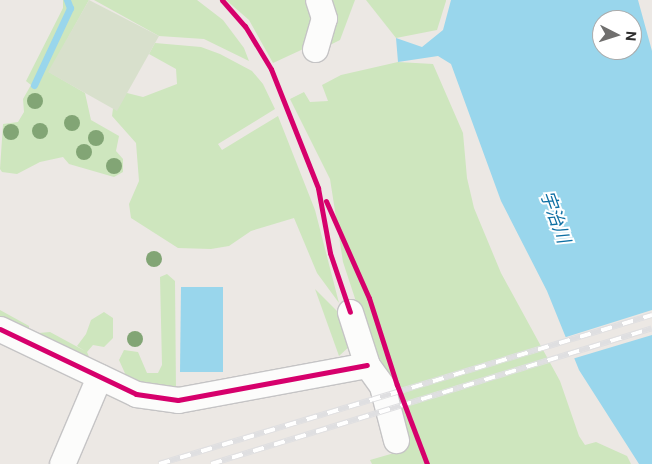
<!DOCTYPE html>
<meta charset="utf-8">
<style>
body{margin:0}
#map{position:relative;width:652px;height:464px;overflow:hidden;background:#ece8e4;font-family:Roboto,"Noto Sans JP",sans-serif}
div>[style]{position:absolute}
.green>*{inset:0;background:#cee6be}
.cemetery>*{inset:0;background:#d8e0cc}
.water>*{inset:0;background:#99d6ec}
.pier>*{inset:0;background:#ece8e4}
.stream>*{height:7px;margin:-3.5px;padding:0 3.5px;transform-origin:3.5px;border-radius:3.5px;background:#99d6ec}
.roads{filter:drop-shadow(1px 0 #c5c4c5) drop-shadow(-1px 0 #c5c4c5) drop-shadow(0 1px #c5c4c5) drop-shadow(0 -1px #c5c4c5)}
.minor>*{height:25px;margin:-12.5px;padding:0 12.5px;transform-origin:12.5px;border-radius:12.5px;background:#fcfcfb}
.rail>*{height:5.5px;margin-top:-2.75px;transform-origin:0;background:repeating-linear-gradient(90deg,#fff 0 11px,#dfdfe1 0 22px);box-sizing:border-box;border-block:1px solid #dfdfe1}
.cycleway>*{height:5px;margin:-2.5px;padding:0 2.5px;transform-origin:2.5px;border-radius:2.5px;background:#d6006c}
.trees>*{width:16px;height:16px;margin:-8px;border-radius:50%;background:#82a575}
span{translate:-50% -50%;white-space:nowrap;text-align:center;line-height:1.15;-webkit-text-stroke:4px #fff;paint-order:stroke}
.water-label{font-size:18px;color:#0d6fa3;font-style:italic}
.north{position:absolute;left:592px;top:10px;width:50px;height:50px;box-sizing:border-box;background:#fff;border:1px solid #ababab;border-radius:50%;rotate:95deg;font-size:14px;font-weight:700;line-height:20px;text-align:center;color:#2e2e2e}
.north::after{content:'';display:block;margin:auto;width:18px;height:22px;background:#706f6e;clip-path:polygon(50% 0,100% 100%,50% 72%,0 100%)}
</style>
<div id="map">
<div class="green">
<div style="clip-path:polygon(63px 0,89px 0,49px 72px,85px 93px,91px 120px,119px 136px,116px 151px,123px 159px,123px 172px,114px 177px,69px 164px,63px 157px,40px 162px,17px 174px,2px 172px,0 169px,3px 124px,18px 122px,24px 112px,23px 99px,31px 85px,26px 81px,63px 8px)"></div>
<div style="clip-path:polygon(94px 0,197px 0,223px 20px,244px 48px,249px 61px,204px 39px,159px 36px)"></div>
<div style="clip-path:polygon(226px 0,313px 0,312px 45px,273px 63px,249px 20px)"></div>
<div style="clip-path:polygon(323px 0,355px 0,340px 40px,322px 49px)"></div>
<div style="clip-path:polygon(366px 0,446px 0,446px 1px,437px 30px,396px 38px)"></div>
<div style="clip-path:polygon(155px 43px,201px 47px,220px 54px,252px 71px,263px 84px,275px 109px,218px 144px,222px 150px,278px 116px,315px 210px,339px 303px,317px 273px,294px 218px,251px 231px,229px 246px,211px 249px,178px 248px,131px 218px,129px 204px,139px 181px,136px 143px,112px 116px,114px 101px,123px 92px,143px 97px,177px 84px,176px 69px,149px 54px)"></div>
<div style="clip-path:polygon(398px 62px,433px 64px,463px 133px,467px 178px,474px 208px,501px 273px,560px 381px,579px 436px,585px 445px,596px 442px,627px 456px,631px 464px,372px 464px,370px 460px,408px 449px,385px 367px,369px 341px,343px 262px,330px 179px,290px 99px,304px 92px,310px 102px,328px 101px,322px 85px,341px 75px)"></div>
<div style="clip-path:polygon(167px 274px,175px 281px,176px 391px,128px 380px,119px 360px,124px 350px,138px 352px,147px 373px,158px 373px,162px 365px,160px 277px)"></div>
<div style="clip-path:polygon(315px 289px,344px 318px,351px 345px,339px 356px)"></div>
<div style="clip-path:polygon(0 310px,29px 326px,29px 332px,0 327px)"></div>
<div style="clip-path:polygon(104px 312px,113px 318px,113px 338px,104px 347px,93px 345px,87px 352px,90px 359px,37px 341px,39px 333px,50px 332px,85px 351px,77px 346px,86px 334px,91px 320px)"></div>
</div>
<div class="cemetery">
<div style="clip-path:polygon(89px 0,159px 36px,117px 111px,48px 72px)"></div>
</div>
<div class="water">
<div style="clip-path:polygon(evenodd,451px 0,638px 0,652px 51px,652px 464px,639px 464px,579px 370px,547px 291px,501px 201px,451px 64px,438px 56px,398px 62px,396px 38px,422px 47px,443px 30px,451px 0,602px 20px,632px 20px,632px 50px,602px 50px,602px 20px)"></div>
<div style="clip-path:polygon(181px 287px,223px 287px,223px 372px,180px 372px)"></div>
</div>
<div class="pier">
<div style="clip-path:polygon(652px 310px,652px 335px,572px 359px,563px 338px)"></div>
</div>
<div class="stream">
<div style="left:34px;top:85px;width:85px;rotate:-64.9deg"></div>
<div style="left:70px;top:8px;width:9px;rotate:-111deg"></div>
</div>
<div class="roads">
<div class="minor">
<div style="left:315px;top:49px;width:32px;rotate:-74deg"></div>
<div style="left:324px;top:18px;width:19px;rotate:-108deg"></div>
<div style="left:350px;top:312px;width:56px;rotate:72.2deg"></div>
<div style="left:367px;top:365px;width:26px;rotate:54deg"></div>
<div style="left:382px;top:386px;width:56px;rotate:75.5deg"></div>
<div style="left:0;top:329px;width:151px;rotate:25.5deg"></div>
<div style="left:136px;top:394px;width:42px;rotate:8.1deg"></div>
<div style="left:178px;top:400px;width:192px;rotate:-10.5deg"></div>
<div style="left:62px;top:464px;width:95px;rotate:-67deg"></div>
</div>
</div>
<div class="rail">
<div style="left:159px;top:464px;width:515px;rotate:-16.82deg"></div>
<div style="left:211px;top:464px;width:461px;rotate:-17.1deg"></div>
</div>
<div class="cycleway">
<div style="left:222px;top:0;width:35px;rotate:49deg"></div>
<div style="left:245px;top:26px;width:50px;rotate:58.8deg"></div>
<div style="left:271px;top:69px;width:128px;rotate:68.4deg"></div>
<div style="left:318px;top:188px;width:66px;rotate:79.5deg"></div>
<div style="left:330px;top:253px;width:62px;rotate:71.3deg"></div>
<div style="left:326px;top:201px;width:106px;rotate:66.1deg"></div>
<div style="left:369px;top:298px;width:91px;rotate:72.2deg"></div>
<div style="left:397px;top:385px;width:85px;rotate:69.2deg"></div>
<div style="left:0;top:329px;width:151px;rotate:25.5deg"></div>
<div style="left:136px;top:394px;width:42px;rotate:8.1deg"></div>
<div style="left:178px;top:400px;width:192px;rotate:-10.5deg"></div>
</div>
<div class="trees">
<div style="left:35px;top:101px"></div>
<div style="left:72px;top:123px"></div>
<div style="left:40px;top:131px"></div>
<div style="left:11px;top:132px"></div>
<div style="left:96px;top:138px"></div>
<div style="left:84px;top:152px"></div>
<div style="left:114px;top:166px"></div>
<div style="left:154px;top:259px"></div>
<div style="left:135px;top:339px"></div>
</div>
<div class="water-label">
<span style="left:555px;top:217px;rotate:70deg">宇治川</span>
</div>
<div class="north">N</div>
</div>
